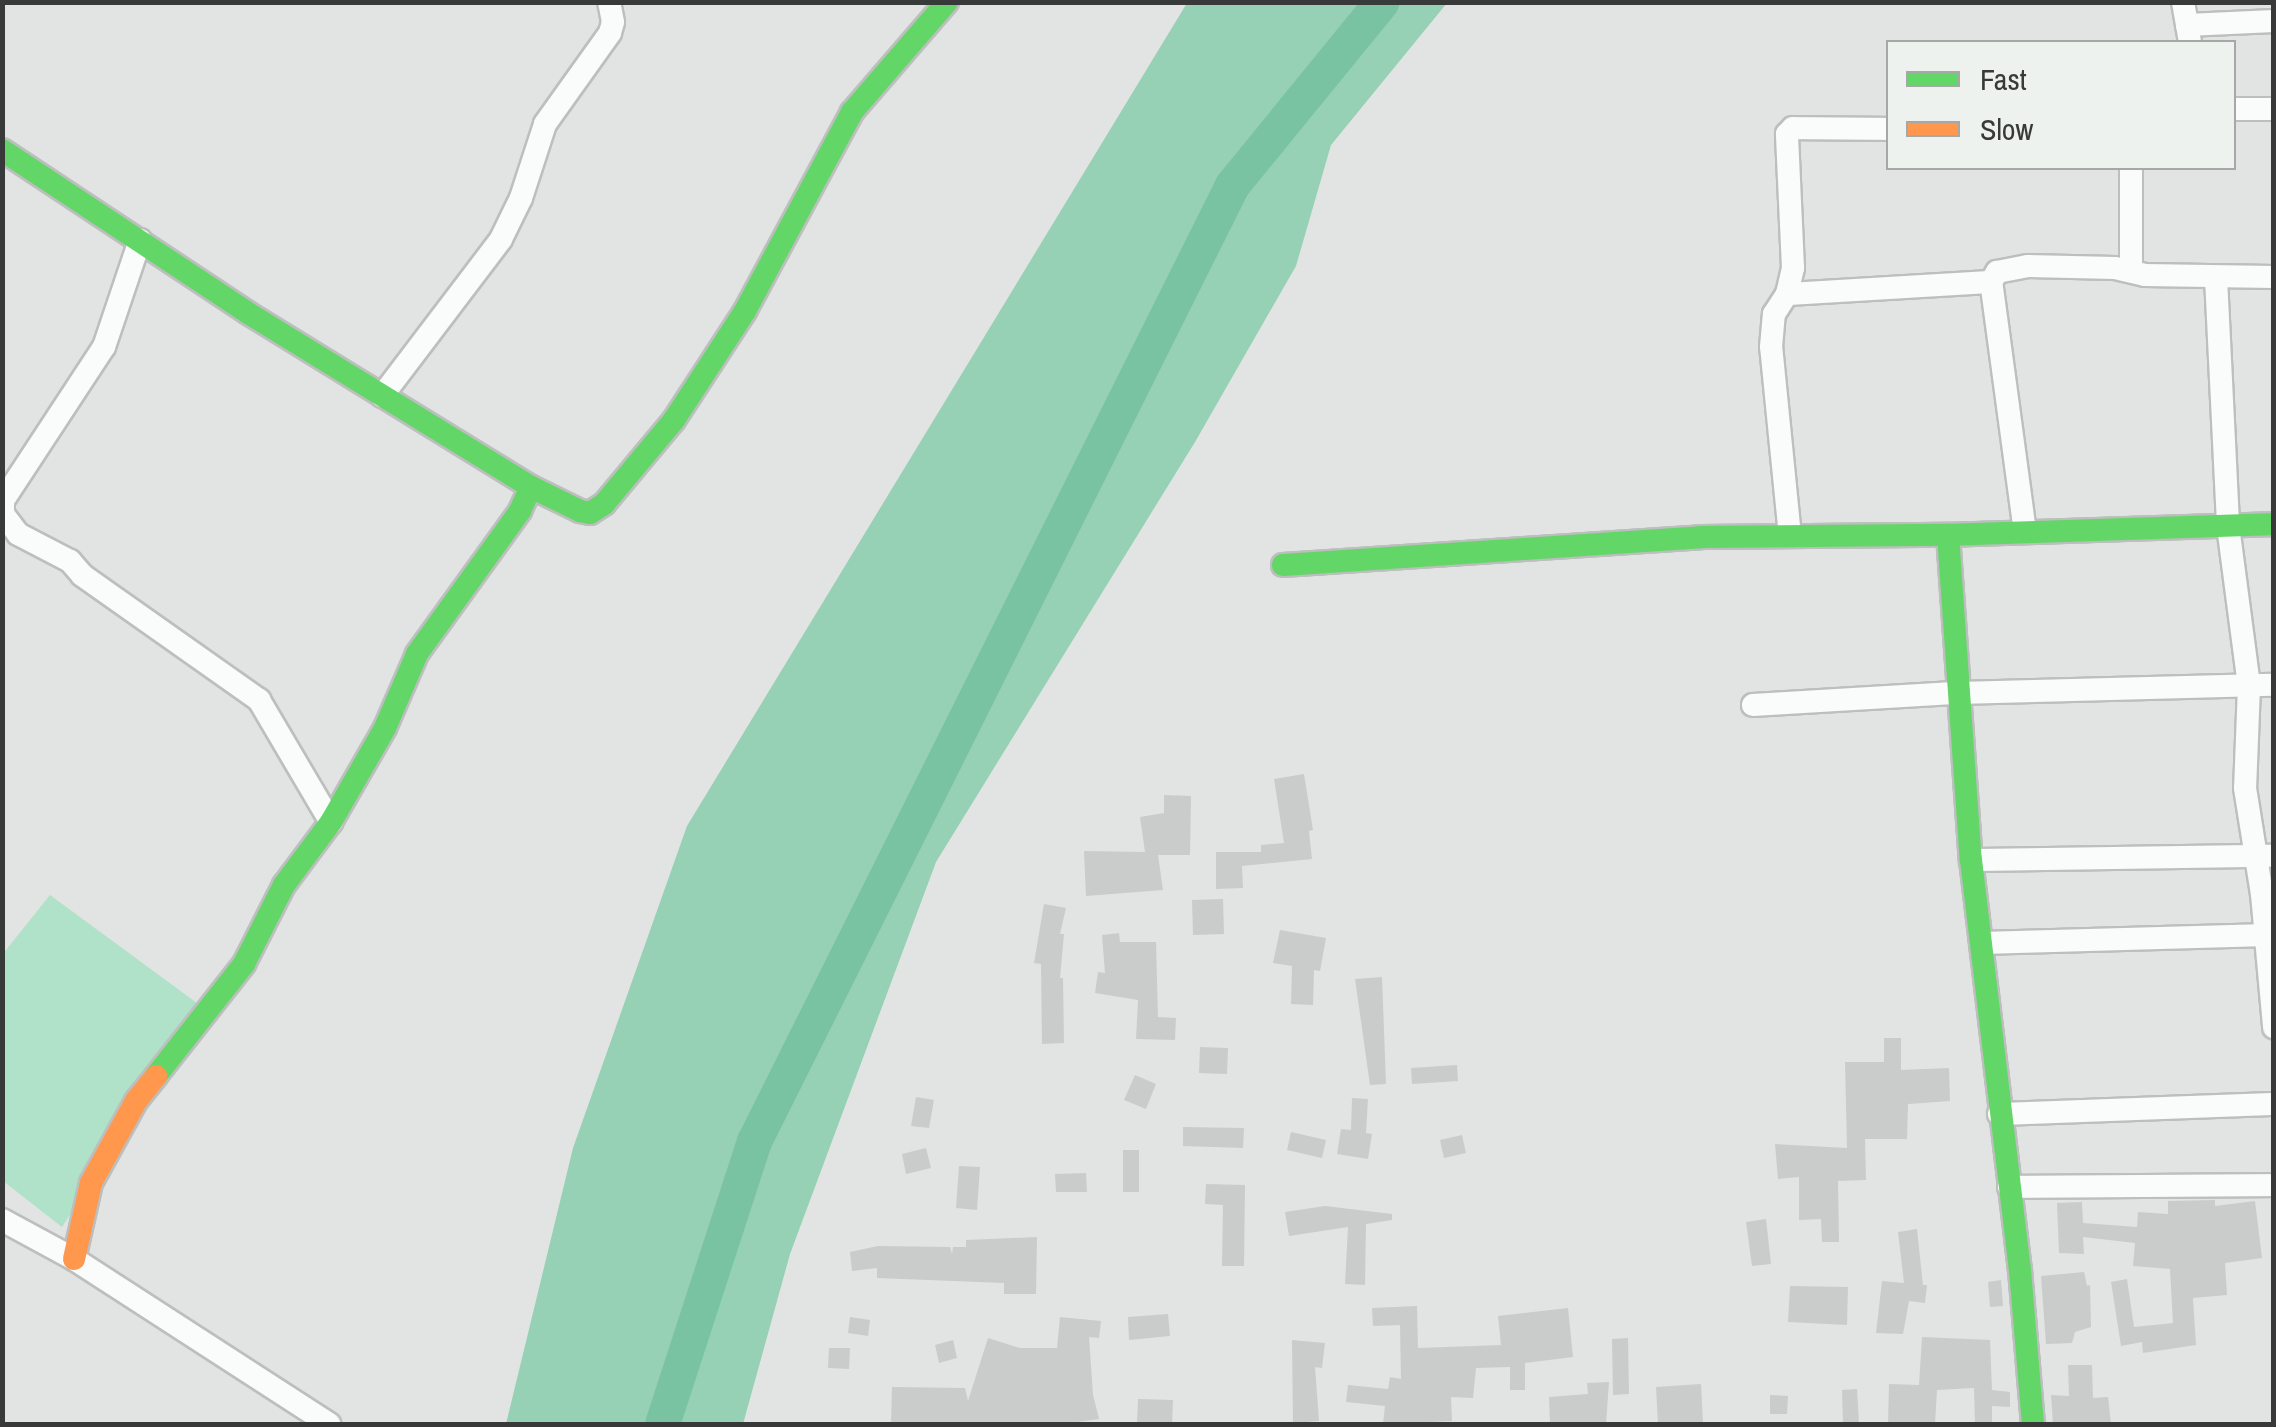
<!DOCTYPE html>
<style>
body{margin:0}
#map{position:relative;width:2276px;height:1427px;overflow:hidden;background:#e1e4e2;font-family:"Archivo Narrow",sans-serif}
div>[style]{position:absolute}
.green>*{inset:0;background:#afe2c9}
.forest>*{inset:0;background:#96d0b5}
.river>*{height:35px;margin:-17.5px;padding:0 17.5px;transform-origin:17.5px;border-radius:17.5px;background:#79c2a2}
.building>*{inset:0;background:#cacccb}
.roads{filter:drop-shadow(2px 0 #bcbfbd) drop-shadow(-2px 0 #bcbfbd) drop-shadow(0 2px #bcbfbd) drop-shadow(0 -2px #bcbfbd)}
.street>*{height:22px;margin:-11px;padding:0 11px;transform-origin:11px;border-radius:11px;background:#fafbfb}
.fast>*{height:22px;margin:-11px;padding:0 11px;transform-origin:11px;border-radius:11px;background:#63d668}
.slow>*{height:22px;margin:-11px;padding:0 11px;transform-origin:11px;border-radius:11px;background:#ff974d}
span{translate:-50% -50%;white-space:nowrap;text-align:center;line-height:1.15;-webkit-text-stroke:9px #edf2ef;paint-order:stroke}
.frame{position:absolute;inset:0;border:5px solid #383a39;pointer-events:none}
.legend{position:absolute;left:1886px;top:40px;width:350px;height:130px;box-sizing:border-box;background:#edf2ef;border:2px solid #a5a8a6;margin:0;padding:12px 18px;list-style:none;font-size:30px;color:#383a39}
.legend li{display:flex;align-items:center;gap:20px;height:50px}
.legend b{width:50px;border:2px solid #a5a8a6}
</style>
<div id="map">
<div class="green">
<div style="clip-path:polygon(50px 895px,205px 1009px,62px 1227px,3px 1181px,2px 955px)"></div>
</div>
<div class="forest">
<div style="clip-path:polygon(1187px 3px,1447px 3px,1331px 145px,1296px 266px,1195px 442px,936px 862px,790px 1254px,743px 1424px,506px 1424px,573px 1148px,687px 826px)"></div>
</div>
<div class="river">
<div style="left:662px;top:1424px;width:298px;rotate:-72deg"></div>
<div style="left:754px;top:1141px;width:1069px;rotate:-63.43deg"></div>
<div style="left:1232px;top:185px;width:236px;rotate:-50.8deg"></div>
</div>
<div class="building">
<div style="clip-path:polygon(1304px 774px,1313px 830px,1309px 831px,1312px 859px,1242px 866px,1243px 888px,1216px 889px,1216px 852px,1261px 852px,1261px 845px,1284px 843px,1274px 779px)"></div>
<div style="clip-path:polygon(1164px 795px,1191px 796px,1190px 855px,1158px 855px,1163px 890px,1086px 896px,1084px 851px,1145px 852px,1140px 817px,1164px 813px)"></div>
<div style="clip-path:polygon(1223px 899px,1224px 934px,1193px 935px,1192px 900px)"></div>
<div style="clip-path:polygon(1044px 904px,1066px 908px,1060px 934px,1064px 934px,1060px 978px,1063px 978px,1064px 1043px,1042px 1044px,1041px 964px,1034px 963px)"></div>
<div style="clip-path:polygon(1280px 930px,1326px 938px,1320px 971px,1314px 970px,1313px 1005px,1291px 1004px,1292px 966px,1273px 963px)"></div>
<div style="clip-path:polygon(1119px 933px,1120px 942px,1156px 942px,1158px 1017px,1176px 1018px,1175px 1040px,1136px 1039px,1138px 1000px,1095px 993px,1098px 972px,1105px 973px,1102px 935px)"></div>
<div style="clip-path:polygon(1382px 977px,1386px 1084px,1370px 1085px,1355px 979px)"></div>
<div style="clip-path:polygon(1884px 1038px,1901px 1038px,1901px 1070px,1949px 1068px,1950px 1101px,1908px 1104px,1907px 1139px,1865px 1139px,1866px 1180px,1838px 1181px,1839px 1242px,1822px 1242px,1821px 1219px,1799px 1220px,1799px 1177px,1778px 1179px,1775px 1144px,1847px 1148px,1845px 1062px,1884px 1062px)"></div>
<div style="clip-path:polygon(1200px 1047px,1228px 1048px,1227px 1074px,1199px 1073px)"></div>
<div style="clip-path:polygon(1457px 1065px,1458px 1081px,1412px 1084px,1411px 1068px)"></div>
<div style="clip-path:polygon(1135px 1075px,1156px 1084px,1146px 1109px,1124px 1100px)"></div>
<div style="clip-path:polygon(916px 1097px,934px 1100px,929px 1128px,911px 1126px)"></div>
<div style="clip-path:polygon(1352px 1098px,1368px 1099px,1366px 1133px,1372px 1134px,1368px 1159px,1337px 1154px,1341px 1129px,1351px 1130px)"></div>
<div style="clip-path:polygon(1183px 1127px,1244px 1128px,1243px 1148px,1183px 1146px)"></div>
<div style="clip-path:polygon(1291px 1132px,1326px 1140px,1322px 1158px,1287px 1150px)"></div>
<div style="clip-path:polygon(1462px 1135px,1466px 1153px,1444px 1158px,1440px 1140px)"></div>
<div style="clip-path:polygon(926px 1148px,931px 1168px,906px 1174px,902px 1154px)"></div>
<div style="clip-path:polygon(1123px 1150px,1139px 1150px,1139px 1192px,1123px 1192px)"></div>
<div style="clip-path:polygon(959px 1166px,980px 1167px,977px 1210px,956px 1208px)"></div>
<div style="clip-path:polygon(1086px 1173px,1087px 1192px,1056px 1192px,1055px 1174px)"></div>
<div style="clip-path:polygon(1206px 1184px,1245px 1185px,1244px 1266px,1222px 1266px,1223px 1205px,1205px 1204px)"></div>
<div style="clip-path:polygon(2215px 1200px,2215px 1206px,2255px 1201px,2262px 1258px,2225px 1263px,2227px 1295px,2193px 1298px,2196px 1345px,2143px 1353px,2142px 1342px,2121px 1346px,2111px 1282px,2127px 1279px,2134px 1327px,2173px 1323px,2170px 1269px,2133px 1266px,2135px 1243px,2083px 1237px,2084px 1254px,2059px 1253px,2057px 1203px,2082px 1202px,2083px 1223px,2137px 1227px,2138px 1212px,2168px 1214px,2168px 1201px)"></div>
<div style="clip-path:polygon(1325px 1206px,1392px 1214px,1392px 1220px,1366px 1224px,1365px 1285px,1345px 1284px,1348px 1227px,1289px 1236px,1285px 1212px)"></div>
<div style="clip-path:polygon(1766px 1219px,1771px 1264px,1752px 1266px,1746px 1222px)"></div>
<div style="clip-path:polygon(1917px 1229px,1923px 1285px,1927px 1285px,1925px 1303px,1909px 1301px,1903px 1334px,1876px 1333px,1882px 1281px,1904px 1283px,1898px 1232px)"></div>
<div style="clip-path:polygon(1037px 1237px,1036px 1294px,1004px 1294px,1004px 1283px,877px 1278px,877px 1268px,852px 1271px,850px 1252px,878px 1246px,950px 1247px,952px 1254px,953px 1247px,966px 1247px,966px 1240px)"></div>
<div style="clip-path:polygon(2084px 1272px,2087px 1286px,2090px 1285px,2091px 1327px,2075px 1332px,2072px 1343px,2046px 1344px,2041px 1276px)"></div>
<div style="clip-path:polygon(2001px 1280px,2003px 1306px,1990px 1307px,1988px 1282px)"></div>
<div style="clip-path:polygon(1790px 1286px,1848px 1287px,1847px 1325px,1788px 1322px)"></div>
<div style="clip-path:polygon(1417px 1306px,1418px 1348px,1501px 1345px,1498px 1316px,1568px 1308px,1573px 1357px,1525px 1363px,1525px 1390px,1510px 1390px,1510px 1367px,1476px 1368px,1473px 1398px,1451px 1397px,1452px 1421px,1383px 1424px,1385px 1406px,1346px 1402px,1348px 1385px,1388px 1389px,1390px 1377px,1401px 1379px,1400px 1325px,1373px 1326px,1372px 1308px)"></div>
<div style="clip-path:polygon(1168px 1314px,1170px 1336px,1129px 1340px,1128px 1317px)"></div>
<div style="clip-path:polygon(850px 1317px,870px 1320px,868px 1336px,848px 1333px)"></div>
<div style="clip-path:polygon(1060px 1317px,1101px 1321px,1099px 1338px,1089px 1337px,1093px 1395px,1099px 1419px,1063px 1424px,891px 1424px,892px 1387px,965px 1388px,968px 1401px,988px 1338px,1020px 1348px,1057px 1348px)"></div>
<div style="clip-path:polygon(1922px 1337px,1990px 1340px,1992px 1390px,2010px 1392px,2010px 1407px,1992px 1406px,1992px 1424px,1975px 1424px,1974px 1388px,1937px 1390px,1935px 1424px,1888px 1424px,1889px 1384px,1919px 1385px)"></div>
<div style="clip-path:polygon(1628px 1338px,1629px 1394px,1613px 1395px,1612px 1339px)"></div>
<div style="clip-path:polygon(953px 1340px,957px 1358px,939px 1363px,935px 1345px)"></div>
<div style="clip-path:polygon(1292px 1340px,1325px 1343px,1322px 1368px,1315px 1367px,1319px 1421px,1293px 1423px)"></div>
<div style="clip-path:polygon(829px 1348px,850px 1348px,849px 1369px,828px 1368px)"></div>
<div style="clip-path:polygon(2068px 1365px,2092px 1365px,2093px 1398px,2108px 1397px,2111px 1424px,2053px 1424px,2051px 1395px,2069px 1396px)"></div>
<div style="clip-path:polygon(1609px 1382px,1606px 1424px,1550px 1424px,1549px 1397px,1588px 1394px,1587px 1383px)"></div>
<div style="clip-path:polygon(1701px 1384px,1703px 1424px,1658px 1424px,1656px 1387px)"></div>
<div style="clip-path:polygon(1857px 1389px,1859px 1424px,1843px 1424px,1842px 1390px)"></div>
<div style="clip-path:polygon(1770px 1395px,1788px 1396px,1787px 1414px,1770px 1414px)"></div>
<div style="clip-path:polygon(1138px 1399px,1173px 1400px,1172px 1424px,1137px 1424px)"></div>
</div>
<div class="roads">
<div class="street">
<div style="left:2183px;top:2px;width:41px;rotate:80.1deg"></div>
<div style="left:2187px;top:25px;width:87px;rotate:-2.6deg"></div>
<div style="left:2234px;top:109px;width:40px"></div>
<div style="left:2131px;top:168px;width:102px;rotate:90deg"></div>
<div style="left:2216px;top:278px;width:248px;rotate:87.2deg"></div>
<div style="left:2228px;top:526px;width:161px;rotate:82.5deg"></div>
<div style="left:2249px;top:686px;width:102px;rotate:92.2deg"></div>
<div style="left:2245px;top:788px;width:107px;rotate:80.9deg"></div>
<div style="left:2262px;top:894px;width:134px;rotate:84.8deg"></div>
<div style="left:1787px;top:294px;width:204px;rotate:-3.4deg"></div>
<div style="left:382px;top:396px;width:197px;rotate:-52.8deg"></div>
<div style="left:501px;top:239px;width:46px;rotate:-64deg"></div>
<div style="left:521px;top:198px;width:78px;rotate:-72deg"></div>
<div style="left:545px;top:124px;width:112px;rotate:-54.5deg"></div>
<div style="left:610px;top:33px;width:11px;rotate:-75deg"></div>
<div style="left:613px;top:22px;width:20px;rotate:-101deg"></div>
<div style="left:2px;top:502px;width:186px;rotate:-56.7deg"></div>
<div style="left:104px;top:347px;width:113px;rotate:-71.4deg"></div>
<div style="left:3px;top:502px;width:12px;rotate:90deg"></div>
<div style="left:3px;top:514px;width:25px;rotate:53deg"></div>
<div style="left:18px;top:534px;width:59px;rotate:27.4deg"></div>
<div style="left:70px;top:561px;width:18px;rotate:49deg"></div>
<div style="left:82px;top:575px;width:217px;rotate:35.2deg"></div>
<div style="left:259px;top:700px;width:142px;rotate:59.5deg"></div>
<div style="left:2025px;top:532px;width:252px;rotate:-97.7deg"></div>
<div style="left:1991px;top:282px;width:12px;rotate:-59deg"></div>
<div style="left:1997px;top:272px;width:32px;rotate:-11deg"></div>
<div style="left:2028px;top:266px;width:87px;rotate:1.3deg"></div>
<div style="left:2115px;top:268px;width:31px;rotate:13deg"></div>
<div style="left:2145px;top:275px;width:129px;rotate:0.9deg"></div>
<div style="left:1790px;top:536px;width:190px;rotate:-95.7deg"></div>
<div style="left:1771px;top:347px;width:33px;rotate:-85deg"></div>
<div style="left:1774px;top:314px;width:24px;rotate:-57deg"></div>
<div style="left:1787px;top:294px;width:27px;rotate:-77deg"></div>
<div style="left:1793px;top:268px;width:134px;rotate:-92.6deg"></div>
<div style="left:1787px;top:134px;width:8px;rotate:-45deg"></div>
<div style="left:1793px;top:128px;width:95px;rotate:0.6deg"></div>
<div style="left:1753px;top:705px;width:205px;rotate:-3.4deg"></div>
<div style="left:1958px;top:693px;width:316px;rotate:-1.5deg"></div>
<div style="left:1971px;top:860px;width:303px;rotate:-0.8deg"></div>
<div style="left:1983px;top:943px;width:283px;rotate:-1.6deg"></div>
<div style="left:1999px;top:1114px;width:275px;rotate:-2.1deg"></div>
<div style="left:2009px;top:1187px;width:265px;rotate:-0.4deg"></div>
<div style="left:2px;top:1220px;width:82px;rotate:28.4deg"></div>
<div style="left:74px;top:1259px;width:304px;rotate:32.9deg"></div>
</div>
<div class="fast">
<div style="left:2px;top:150px;width:295px;rotate:33.5deg"></div>
<div style="left:248px;top:313px;width:332px;rotate:31.6deg"></div>
<div style="left:531px;top:487px;width:26px;rotate:115deg"></div>
<div style="left:520px;top:511px;width:176px;rotate:125.8deg"></div>
<div style="left:417px;top:654px;width:81px;rotate:113.4deg"></div>
<div style="left:385px;top:728px;width:108px;rotate:119.9deg"></div>
<div style="left:331px;top:822px;width:79px;rotate:126.7deg"></div>
<div style="left:284px;top:885px;width:89px;rotate:116.9deg"></div>
<div style="left:244px;top:964px;width:142px;rotate:128.2deg"></div>
<div style="left:531px;top:487px;width:55px;rotate:26.1deg"></div>
<div style="left:580px;top:511px;width:10px;rotate:11deg"></div>
<div style="left:590px;top:513px;width:17px;rotate:-33deg"></div>
<div style="left:604px;top:504px;width:109px;rotate:-50.2deg"></div>
<div style="left:674px;top:420px;width:130px;rotate:-56.9deg"></div>
<div style="left:745px;top:311px;width:226px;rotate:-61.7deg"></div>
<div style="left:852px;top:112px;width:145px;rotate:-49.2deg"></div>
<div style="left:1948px;top:535px;width:326px;rotate:86deg"></div>
<div style="left:1971px;top:860px;width:413px;rotate:83.2deg"></div>
<div style="left:2020px;top:1270px;width:155px;rotate:85.2deg"></div>
<div style="left:1283px;top:565px;width:419px;rotate:-3.8deg"></div>
<div style="left:1701px;top:537px;width:247px;rotate:-0.5deg"></div>
<div style="left:1948px;top:535px;width:326px;rotate:-1.9deg"></div>
</div>
<div class="slow">
<div style="left:74px;top:1259px;width:78px;rotate:-77.4deg"></div>
<div style="left:91px;top:1183px;width:94px;rotate:-61.2deg"></div>
<div style="left:136px;top:1101px;width:32px;rotate:-51deg"></div>
</div>
</div>
<div class="frame"></div>
<ul class="legend">
<li><b style="height:12px;background:#63d668"></b>Fast</li>
<li><b style="height:12px;background:#ff974d"></b>Slow</li>
</ul>
</div>
